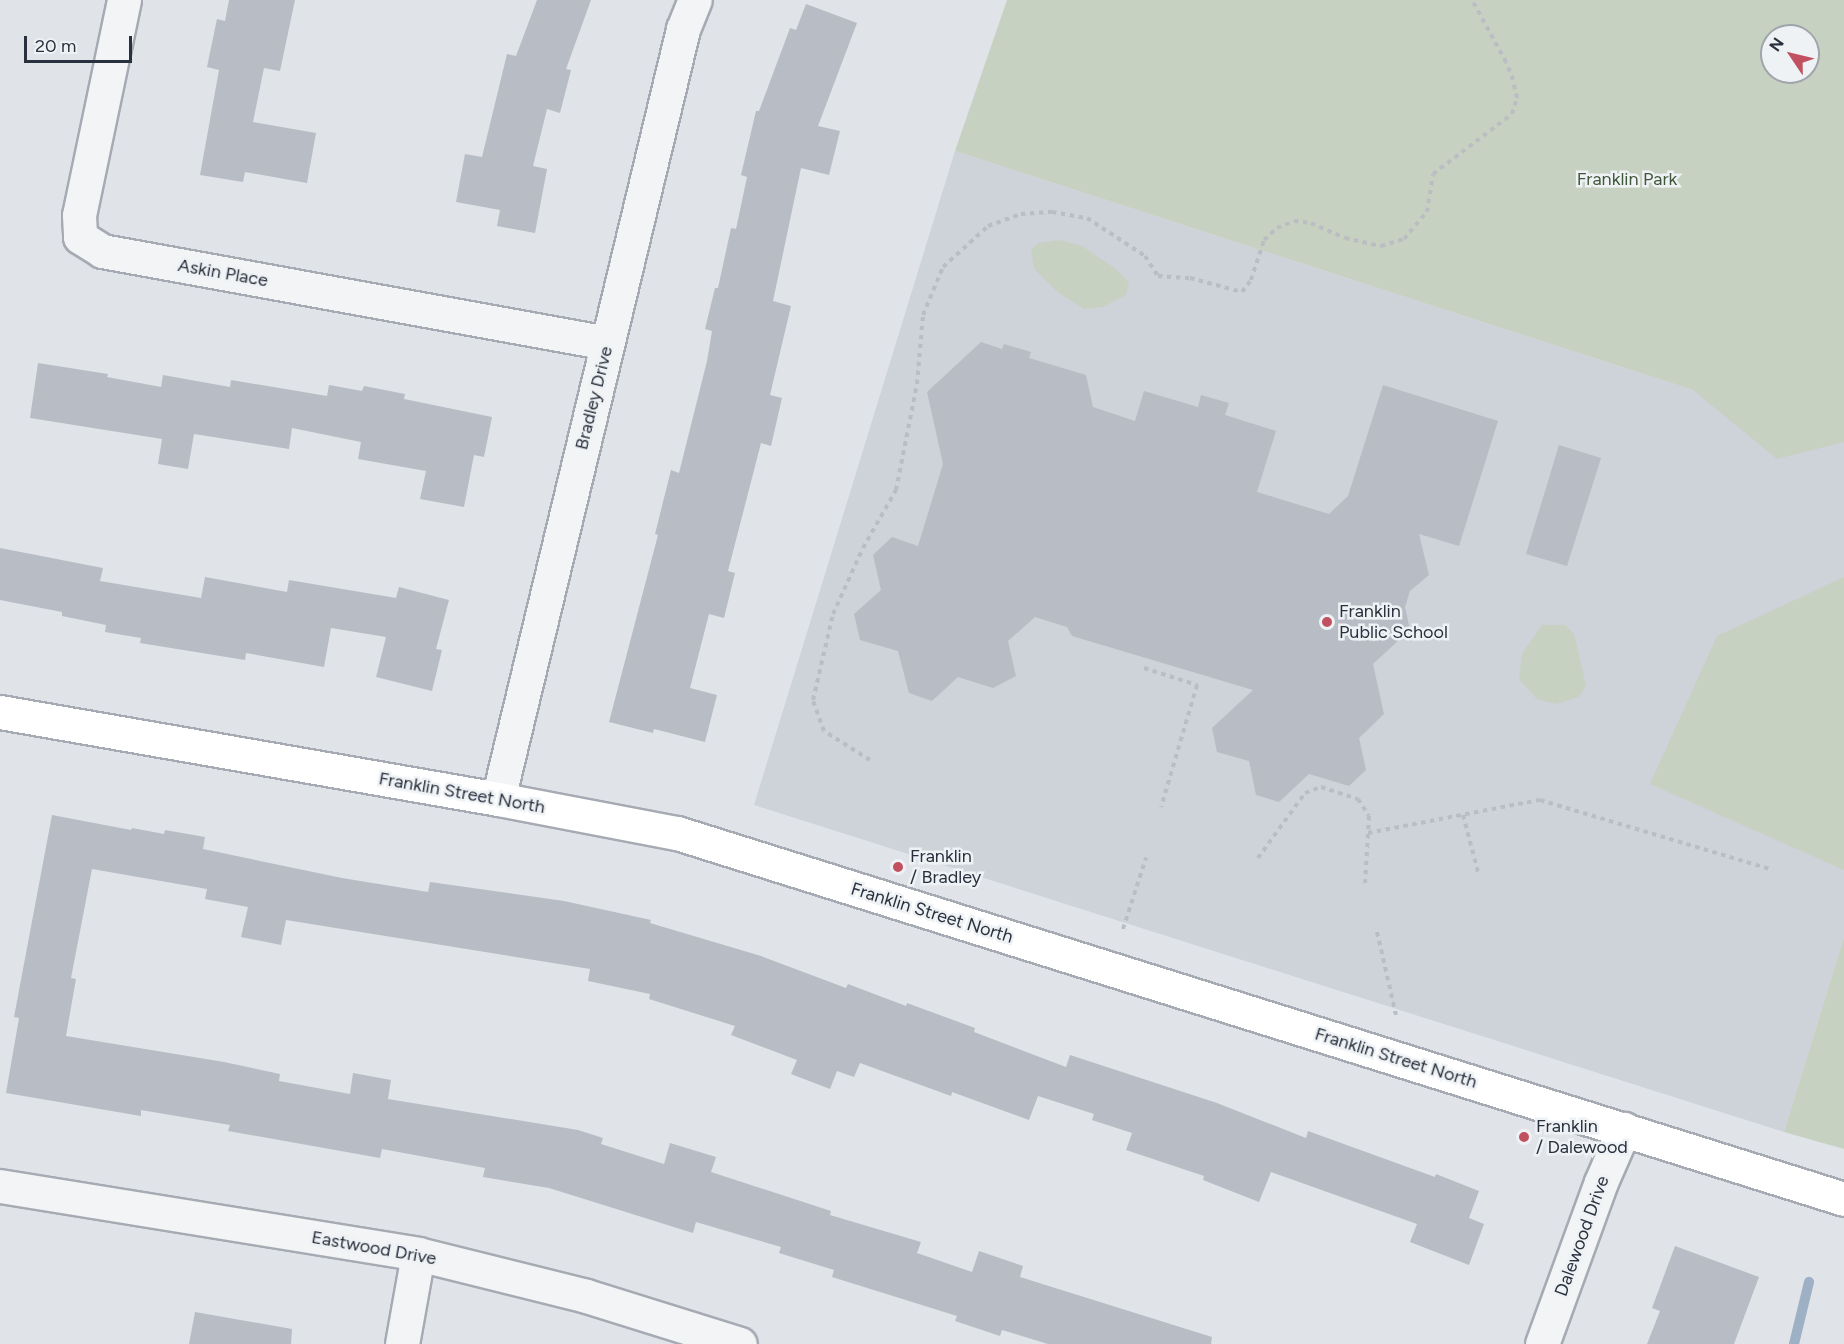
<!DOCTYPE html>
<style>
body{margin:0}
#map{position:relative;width:1844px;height:1344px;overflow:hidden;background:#e0e3e8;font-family:Figtree,sans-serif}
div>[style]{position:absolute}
.built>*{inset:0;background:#ced2d9}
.green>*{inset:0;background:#c6d1c2}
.stream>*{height:10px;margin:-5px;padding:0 5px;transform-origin:5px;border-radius:5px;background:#9eb1c4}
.building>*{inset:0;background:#b8bcc4}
.path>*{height:4px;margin-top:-2px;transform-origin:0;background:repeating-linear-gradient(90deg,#babdc2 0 4.5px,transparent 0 9px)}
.roads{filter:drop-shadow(2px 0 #a6aab2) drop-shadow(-2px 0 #a6aab2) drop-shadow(0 2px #a6aab2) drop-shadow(0 -2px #a6aab2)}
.street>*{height:33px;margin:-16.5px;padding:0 16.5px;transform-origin:16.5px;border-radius:16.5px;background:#f2f4f6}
.secondary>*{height:33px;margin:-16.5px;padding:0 16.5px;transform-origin:16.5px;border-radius:16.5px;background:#fff}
.dots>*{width:16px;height:16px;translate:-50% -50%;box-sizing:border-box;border:3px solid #eff2f5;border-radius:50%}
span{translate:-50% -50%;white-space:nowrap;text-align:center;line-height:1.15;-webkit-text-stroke:5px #eff2f5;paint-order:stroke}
.park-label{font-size:18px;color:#3f5839}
.street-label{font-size:18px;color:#2a313e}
.poi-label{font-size:18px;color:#2a313e}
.left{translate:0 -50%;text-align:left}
.north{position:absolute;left:1760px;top:24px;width:60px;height:60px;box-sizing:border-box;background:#eff2f5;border:2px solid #a0a5ac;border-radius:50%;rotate:305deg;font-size:16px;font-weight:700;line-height:24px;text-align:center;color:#2a313e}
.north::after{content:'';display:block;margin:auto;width:21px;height:27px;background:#c15161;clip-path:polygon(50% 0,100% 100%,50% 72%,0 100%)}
.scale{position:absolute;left:24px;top:36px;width:108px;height:27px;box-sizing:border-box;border:3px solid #2a313e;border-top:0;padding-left:8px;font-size:18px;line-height:21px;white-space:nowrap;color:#2a313e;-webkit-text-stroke:4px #eff2f5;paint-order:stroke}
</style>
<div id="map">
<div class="built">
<div style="clip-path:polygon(955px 151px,1844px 439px,1844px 937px,1784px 1132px,754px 805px)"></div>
</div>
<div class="green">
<div style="clip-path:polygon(evenodd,1007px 0,1844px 0,1844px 442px,1777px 459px,1693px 390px,955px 151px,1007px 0,1772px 36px,1808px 36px,1808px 72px,1772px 72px,1772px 36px)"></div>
<div style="clip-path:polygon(1059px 240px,1082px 246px,1116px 269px,1129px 283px,1126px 295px,1103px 307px,1084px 309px,1060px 294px,1034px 269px,1031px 250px,1038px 243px)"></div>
<div style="clip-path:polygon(1844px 577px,1844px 870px,1650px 784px,1717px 636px)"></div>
<div style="clip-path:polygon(1542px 625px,1565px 625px,1574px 634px,1586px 685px,1579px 697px,1556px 704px,1537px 699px,1519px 679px,1522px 654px)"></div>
<div style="clip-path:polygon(1844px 937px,1844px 1149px,1784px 1132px)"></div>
</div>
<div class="stream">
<div style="left:1794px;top:1344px;width:64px;rotate:-76.4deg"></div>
</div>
<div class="building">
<div style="clip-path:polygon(229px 0,295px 0,280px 71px,264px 68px,253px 122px,316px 133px,307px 183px,245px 172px,243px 182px,200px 175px,219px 70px,207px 67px,217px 19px,225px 21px)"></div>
<div style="clip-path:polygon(537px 0,591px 0,566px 69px,571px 70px,560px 113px,547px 109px,533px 166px,547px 169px,535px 233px,497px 226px,500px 210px,456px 202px,465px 154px,482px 157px,507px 54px,516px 56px)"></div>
<div style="clip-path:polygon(806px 4px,857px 23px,818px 126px,840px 131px,829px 175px,801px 168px,773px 301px,791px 306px,770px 395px,782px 398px,771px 446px,761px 443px,728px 571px,735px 573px,724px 618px,709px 614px,690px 688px,717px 695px,705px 742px,654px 729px,653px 733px,609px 722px,658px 535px,655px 534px,671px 470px,679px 473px,707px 361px,712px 331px,705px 329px,715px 288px,718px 288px,731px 228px,736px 229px,747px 177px,741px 175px,756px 111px,759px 111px,790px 28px,796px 30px)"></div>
<div style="clip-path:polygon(981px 342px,1002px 349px,1004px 344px,1031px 352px,1029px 358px,1086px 375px,1093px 407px,1135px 421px,1144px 391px,1198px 407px,1201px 395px,1229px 403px,1225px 415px,1276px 431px,1257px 492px,1329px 514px,1348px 496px,1383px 385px,1498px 421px,1459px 546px,1419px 534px,1429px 575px,1410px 591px,1405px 607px,1410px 630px,1373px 664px,1384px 714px,1359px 738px,1366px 770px,1349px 786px,1309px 774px,1279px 802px,1256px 795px,1249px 761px,1217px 752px,1212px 728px,1253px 690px,1072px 636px,1067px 627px,1035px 617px,1008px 641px,1016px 676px,993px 688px,958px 677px,932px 701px,909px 693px,898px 651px,860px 640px,854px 614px,881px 590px,873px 555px,892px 537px,918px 546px,943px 464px,927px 392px)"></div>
<div style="clip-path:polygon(38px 363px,108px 374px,107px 377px,161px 387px,163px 375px,230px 387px,231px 380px,327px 396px,329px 385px,362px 391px,364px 386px,405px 394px,404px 399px,492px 417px,484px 457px,474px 455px,464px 507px,420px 499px,426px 471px,358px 459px,361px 442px,292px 428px,289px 449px,194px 434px,188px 469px,158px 464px,162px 439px,30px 418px)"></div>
<div style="clip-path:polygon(1559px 445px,1601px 458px,1567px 566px,1526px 554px)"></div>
<div style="clip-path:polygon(0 548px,103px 568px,100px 581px,201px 598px,205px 577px,287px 592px,289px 580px,396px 598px,399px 587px,449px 600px,436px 649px,442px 650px,432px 691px,376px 677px,386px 637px,331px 628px,324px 667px,246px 653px,245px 660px,140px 643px,141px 638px,105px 632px,106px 625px,62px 616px,62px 612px,0 600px)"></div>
<div style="clip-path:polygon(52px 815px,131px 830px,132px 828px,164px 834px,165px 830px,205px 837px,203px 849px,342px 878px,428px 892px,430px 882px,564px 901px,651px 920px,650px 923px,761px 956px,846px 988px,848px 984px,906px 1006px,907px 1003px,975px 1028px,974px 1032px,1066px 1067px,1070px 1055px,1217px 1103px,1306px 1138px,1308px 1131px,1435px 1177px,1436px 1174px,1479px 1191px,1469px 1218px,1484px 1224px,1469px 1265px,1410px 1242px,1417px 1224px,1271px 1172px,1259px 1202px,1203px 1180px,1204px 1176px,1126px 1150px,1132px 1133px,1092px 1120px,1094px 1114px,1038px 1096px,1029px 1120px,952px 1092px,951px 1096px,860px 1063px,854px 1077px,837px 1071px,830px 1089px,791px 1074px,797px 1060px,731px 1035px,735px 1026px,649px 999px,650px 994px,588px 981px,590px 969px,286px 920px,281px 945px,241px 937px,248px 907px,205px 899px,207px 889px,92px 869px,71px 978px,76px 979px,66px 1036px,224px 1062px,280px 1074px,279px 1081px,350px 1094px,353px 1073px,391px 1080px,388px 1099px,578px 1130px,603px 1138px,601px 1144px,664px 1164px,670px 1143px,716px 1157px,711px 1172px,831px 1211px,830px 1215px,921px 1242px,917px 1253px,972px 1272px,979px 1251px,1023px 1266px,1020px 1277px,1212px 1337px,1211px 1344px,1048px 1344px,1002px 1330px,1000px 1336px,955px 1321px,957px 1316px,832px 1277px,834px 1270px,779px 1253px,781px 1247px,696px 1222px,693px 1233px,549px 1188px,483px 1177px,485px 1168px,382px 1149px,380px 1158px,228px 1131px,230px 1125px,141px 1110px,141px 1116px,6px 1093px,19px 1018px,14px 1017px)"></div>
<div style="clip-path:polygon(1675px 1246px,1759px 1277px,1734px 1344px,1647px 1344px,1660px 1311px,1652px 1308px)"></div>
<div style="clip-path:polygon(195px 1312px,292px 1329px,291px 1344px,189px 1344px)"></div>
</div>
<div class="path">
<div style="left:1144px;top:668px;width:56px;rotate:17.8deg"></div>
<div style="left:1197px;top:685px;width:127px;rotate:106.4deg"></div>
<div style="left:870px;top:760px;width:54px;rotate:-147.8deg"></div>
<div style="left:824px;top:731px;width:33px;rotate:-110deg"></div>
<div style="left:813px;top:700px;width:88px;rotate:-76.9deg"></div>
<div style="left:833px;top:614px;width:72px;rotate:-65.6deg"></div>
<div style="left:863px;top:548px;width:67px;rotate:-60.4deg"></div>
<div style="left:896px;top:490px;width:108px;rotate:-78.8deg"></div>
<div style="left:917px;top:384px;width:69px;rotate:-85deg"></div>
<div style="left:923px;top:315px;width:52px;rotate:-67.4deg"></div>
<div style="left:943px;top:267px;width:61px;rotate:-42.3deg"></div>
<div style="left:988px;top:226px;width:35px;rotate:-20deg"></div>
<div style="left:1021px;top:214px;width:31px;rotate:-4deg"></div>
<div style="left:1052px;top:212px;width:36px;rotate:10deg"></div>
<div style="left:1087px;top:218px;width:69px;rotate:33.2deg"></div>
<div style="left:1145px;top:256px;width:24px;rotate:57deg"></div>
<div style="left:1158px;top:276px;width:32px;rotate:4deg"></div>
<div style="left:1190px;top:278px;width:54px;rotate:15.1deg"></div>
<div style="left:1242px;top:292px;width:15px;rotate:-53deg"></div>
<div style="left:1251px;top:280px;width:42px;rotate:-72deg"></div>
<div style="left:1264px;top:240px;width:18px;rotate:-43deg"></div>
<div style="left:1277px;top:228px;width:18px;rotate:-22deg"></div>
<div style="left:1294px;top:221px;width:17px;rotate:7deg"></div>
<div style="left:1311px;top:223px;width:37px;rotate:24deg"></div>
<div style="left:1345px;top:238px;width:37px;rotate:13deg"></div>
<div style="left:1381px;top:246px;width:24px;rotate:-17deg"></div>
<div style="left:1404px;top:239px;width:35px;rotate:-50deg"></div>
<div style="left:1427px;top:212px;width:38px;rotate:-81deg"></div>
<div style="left:1433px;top:174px;width:99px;rotate:-37.2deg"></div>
<div style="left:1512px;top:114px;width:17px;rotate:-73deg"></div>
<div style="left:1517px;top:98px;width:18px;rotate:-103deg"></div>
<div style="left:1513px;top:80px;width:19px;rotate:-111deg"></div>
<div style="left:1506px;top:62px;width:71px;rotate:-118.7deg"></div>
<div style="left:1463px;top:815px;width:59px;rotate:75.3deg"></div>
<div style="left:1368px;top:833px;width:175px;rotate:-10.9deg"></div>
<div style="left:1540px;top:800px;width:243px;rotate:16.7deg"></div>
<div style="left:1258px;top:858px;width:80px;rotate:-54.1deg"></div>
<div style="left:1305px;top:793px;width:17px;rotate:-21deg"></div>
<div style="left:1321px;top:787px;width:39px;rotate:18deg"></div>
<div style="left:1358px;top:799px;width:20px;rotate:57deg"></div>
<div style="left:1369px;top:816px;width:68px;rotate:93.4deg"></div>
<div style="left:1123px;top:929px;width:75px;rotate:-72.1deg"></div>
<div style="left:1377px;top:932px;width:85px;rotate:77.1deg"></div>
</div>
<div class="roads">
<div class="street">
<div style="left:124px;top:0;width:220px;rotate:101.8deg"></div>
<div style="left:79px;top:215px;width:22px;rotate:87deg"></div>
<div style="left:80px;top:237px;width:26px;rotate:32deg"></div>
<div style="left:102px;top:251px;width:513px;rotate:10.32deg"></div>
<div style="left:498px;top:799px;width:792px;rotate:-76.49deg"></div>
<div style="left:683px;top:29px;width:31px;rotate:-68deg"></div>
<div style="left:0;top:1186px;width:423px;rotate:9.2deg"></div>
<div style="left:418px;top:1254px;width:173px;rotate:14deg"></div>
<div style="left:586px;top:1296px;width:161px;rotate:17.3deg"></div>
<div style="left:402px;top:1344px;width:91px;rotate:-79.9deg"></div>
<div style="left:1542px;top:1344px;width:172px;rotate:-70deg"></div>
<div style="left:1601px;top:1182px;width:58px;rotate:-66.5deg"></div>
</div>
<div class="secondary">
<div style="left:0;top:712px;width:506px;rotate:9.91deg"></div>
<div style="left:498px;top:799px;width:182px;rotate:10.8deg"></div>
<div style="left:677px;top:833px;width:1223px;rotate:17.41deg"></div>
</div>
</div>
<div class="dots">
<div style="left:1327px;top:622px;background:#c15161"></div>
<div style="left:898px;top:867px;background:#c15161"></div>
<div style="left:1524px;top:1137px;background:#c15161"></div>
</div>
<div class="park-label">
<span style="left:1627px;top:179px">Franklin Park</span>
</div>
<div class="street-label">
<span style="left:223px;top:273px;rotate:10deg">Askin Place</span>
<span style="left:594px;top:398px;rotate:-76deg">Bradley Drive</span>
<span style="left:462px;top:793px;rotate:10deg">Franklin Street North</span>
<span style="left:932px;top:913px;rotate:17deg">Franklin Street North</span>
<span style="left:1396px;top:1058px;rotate:17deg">Franklin Street North</span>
<span style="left:1582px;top:1236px;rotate:-70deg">Dalewood Drive</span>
<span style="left:374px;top:1248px;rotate:10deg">Eastwood Drive</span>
</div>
<div class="poi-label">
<span class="left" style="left:1339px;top:622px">Franklin<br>Public School</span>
<span class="left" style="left:910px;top:867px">Franklin<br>/ Bradley</span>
<span class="left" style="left:1536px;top:1137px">Franklin<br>/ Dalewood</span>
</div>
<div class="north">N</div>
<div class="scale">20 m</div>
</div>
